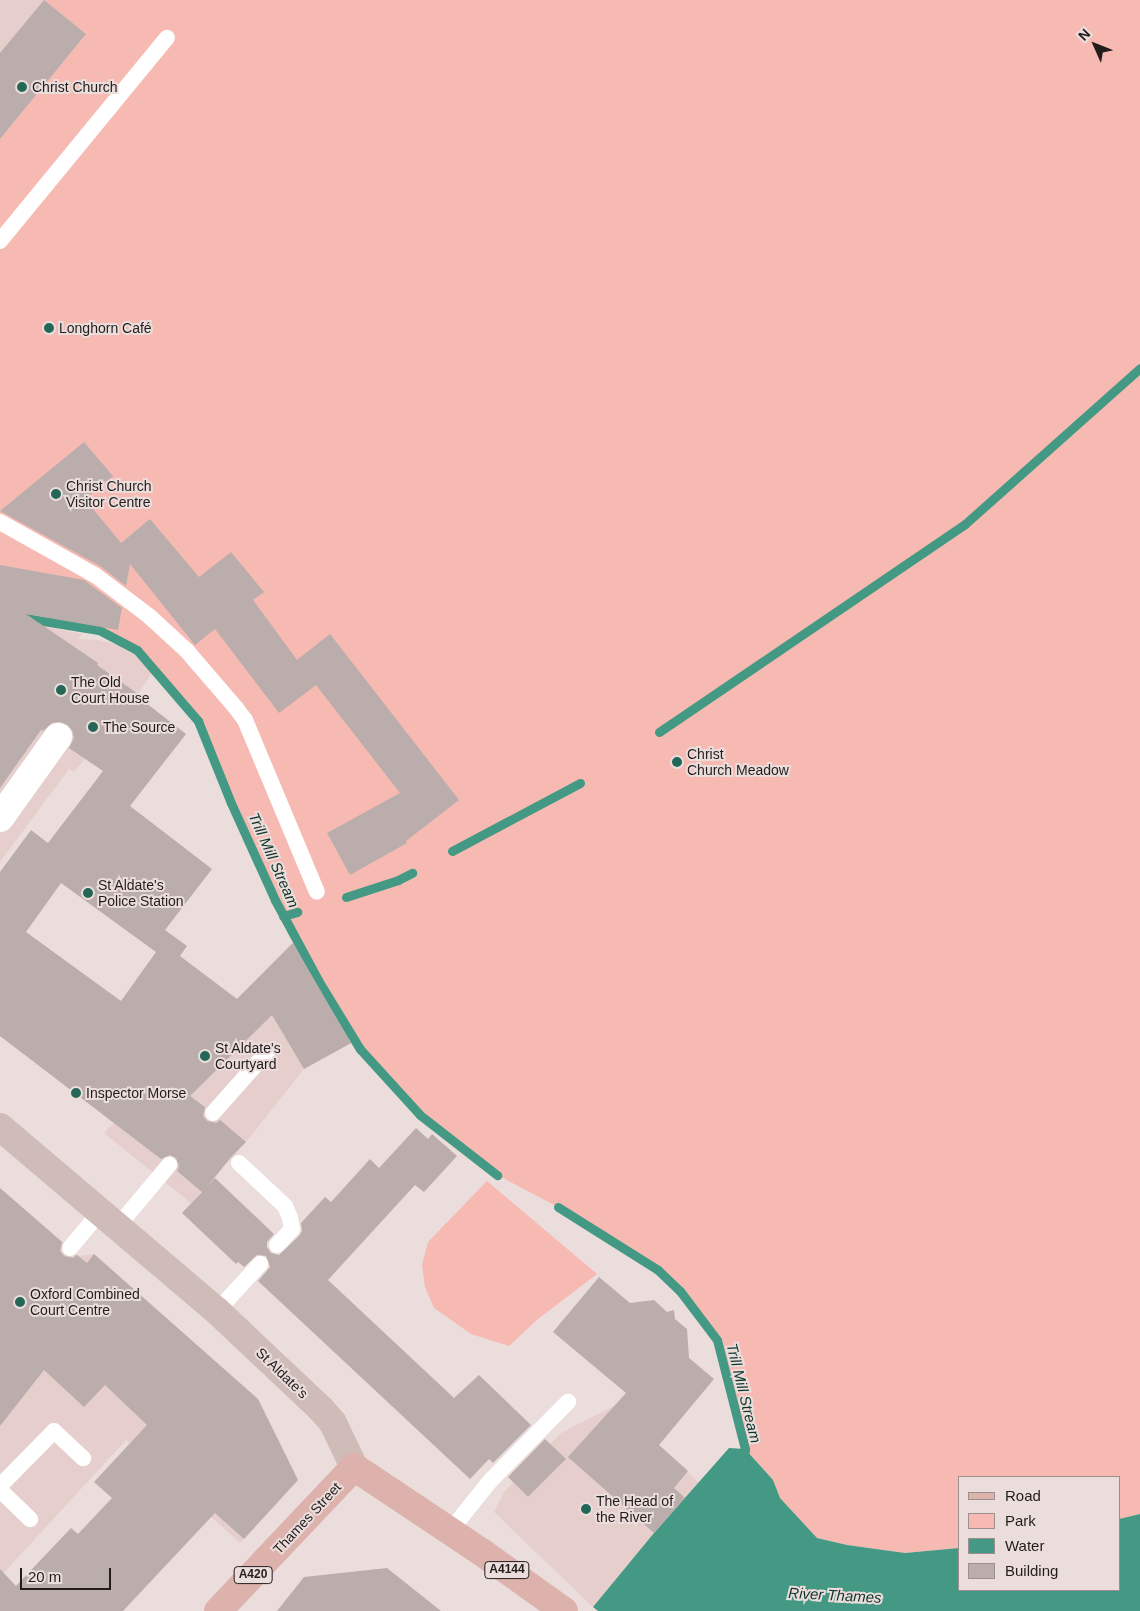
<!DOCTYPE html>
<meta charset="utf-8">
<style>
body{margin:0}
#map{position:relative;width:1140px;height:1611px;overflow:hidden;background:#ebdddb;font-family:Arial,sans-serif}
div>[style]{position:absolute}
.built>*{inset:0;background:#e5cecb}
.green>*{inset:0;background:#f6bab2}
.water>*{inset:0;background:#439983}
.stream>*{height:9px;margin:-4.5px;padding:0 4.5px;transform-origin:4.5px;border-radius:4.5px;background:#439983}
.building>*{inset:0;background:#baadab}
.lane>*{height:16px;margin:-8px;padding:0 8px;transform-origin:8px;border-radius:8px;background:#fff}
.street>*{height:28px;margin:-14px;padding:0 14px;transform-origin:14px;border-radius:14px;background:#fff}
.secondary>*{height:28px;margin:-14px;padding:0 14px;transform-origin:14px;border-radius:14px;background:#cfbcb9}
.primary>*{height:28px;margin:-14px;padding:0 14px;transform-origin:14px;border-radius:14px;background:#ddb2ac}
.dots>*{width:14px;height:14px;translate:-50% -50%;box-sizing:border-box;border:2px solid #ebdddb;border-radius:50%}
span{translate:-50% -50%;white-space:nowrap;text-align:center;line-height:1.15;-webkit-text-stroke:4px #ebdddb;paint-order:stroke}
.shield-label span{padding:1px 4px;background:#ebdddb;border:1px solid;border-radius:4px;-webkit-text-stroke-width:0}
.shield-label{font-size:12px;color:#221d1c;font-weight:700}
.poi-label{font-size:14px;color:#221d1c}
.left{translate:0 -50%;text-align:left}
.street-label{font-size:14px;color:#221d1c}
.water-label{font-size:15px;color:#0d352c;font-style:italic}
.legend{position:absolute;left:958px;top:1476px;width:162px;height:115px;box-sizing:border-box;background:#ebdddb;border:1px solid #9b908f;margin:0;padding:6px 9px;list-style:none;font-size:15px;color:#221d1c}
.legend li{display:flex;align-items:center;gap:10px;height:25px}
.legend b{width:25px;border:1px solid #9b908f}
.north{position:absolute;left:1070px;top:20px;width:50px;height:50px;-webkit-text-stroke:4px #ebdddb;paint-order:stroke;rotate:314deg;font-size:14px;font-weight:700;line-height:20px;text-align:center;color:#221d1c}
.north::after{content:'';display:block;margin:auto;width:18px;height:22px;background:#221d1c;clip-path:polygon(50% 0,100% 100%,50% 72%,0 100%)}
.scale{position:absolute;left:20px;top:1568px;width:91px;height:22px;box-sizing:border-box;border:2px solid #221d1c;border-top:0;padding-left:6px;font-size:15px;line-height:18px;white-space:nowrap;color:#221d1c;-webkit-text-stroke:4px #ebdddb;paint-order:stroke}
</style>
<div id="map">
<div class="built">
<div style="clip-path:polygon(0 0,89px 0,86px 34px,0 139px)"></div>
<div style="clip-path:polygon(0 618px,82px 634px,78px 639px,99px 640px,137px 650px,154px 670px,138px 694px,74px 772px,69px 769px,0 862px)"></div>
<div style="clip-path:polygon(296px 939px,355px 1041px,304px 1069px,246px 1142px,191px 1203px,104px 1133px)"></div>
<div style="clip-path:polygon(0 1188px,79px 1256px,94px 1254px,258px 1399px,298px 1480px,240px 1543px,126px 1440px,0 1577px)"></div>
<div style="clip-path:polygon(616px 1405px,699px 1483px,593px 1607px,494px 1512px,505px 1491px,561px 1433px)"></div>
</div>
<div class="green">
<div style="clip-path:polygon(44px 0,1140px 0,1140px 1514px,1119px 1519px,1119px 1477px,959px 1477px,959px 1548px,905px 1553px,847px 1545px,817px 1538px,780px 1498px,773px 1480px,745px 1449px,717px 1341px,680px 1291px,658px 1270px,591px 1228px,558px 1207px,497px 1175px,420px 1115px,360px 1049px,318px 980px,275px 900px,231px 803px,198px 721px,137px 650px,99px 630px,0 614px,0 139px,86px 34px)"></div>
<div style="clip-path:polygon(487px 1181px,597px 1274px,538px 1319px,509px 1346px,471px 1334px,434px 1308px,425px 1287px,422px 1265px,428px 1242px)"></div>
</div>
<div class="water">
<div style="clip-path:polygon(729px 1448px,745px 1449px,773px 1480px,780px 1498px,817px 1538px,847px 1545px,905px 1553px,959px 1548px,959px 1590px,1119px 1590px,1119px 1519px,1140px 1514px,1140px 1611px,598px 1611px,593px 1607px,654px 1533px)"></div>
</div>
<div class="stream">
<div style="left:0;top:614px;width:100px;rotate:9.2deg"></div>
<div style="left:99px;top:630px;width:43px;rotate:27.8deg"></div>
<div style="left:137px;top:650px;width:94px;rotate:49.3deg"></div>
<div style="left:198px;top:721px;width:88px;rotate:68.1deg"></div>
<div style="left:231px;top:803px;width:107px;rotate:65.6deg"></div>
<div style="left:275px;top:900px;width:91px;rotate:61.7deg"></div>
<div style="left:318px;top:980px;width:81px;rotate:58.7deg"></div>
<div style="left:360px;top:1049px;width:89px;rotate:47.7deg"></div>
<div style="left:420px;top:1115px;width:98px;rotate:37.9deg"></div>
<div style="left:659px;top:732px;width:370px;rotate:-34.2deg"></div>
<div style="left:965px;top:524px;width:234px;rotate:-41.7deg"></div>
<div style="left:452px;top:851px;width:145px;rotate:-28deg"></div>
<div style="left:346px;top:897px;width:55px;rotate:-18.1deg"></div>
<div style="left:398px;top:880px;width:16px;rotate:-27deg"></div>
<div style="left:283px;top:916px;width:15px;rotate:-16deg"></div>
<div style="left:558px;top:1207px;width:118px;rotate:32.2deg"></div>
<div style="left:658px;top:1270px;width:30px;rotate:44deg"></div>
<div style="left:680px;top:1291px;width:61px;rotate:52.9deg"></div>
<div style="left:717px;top:1340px;width:113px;rotate:75.6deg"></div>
<div style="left:745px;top:1449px;width:10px;rotate:96deg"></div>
</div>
<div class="building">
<div style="clip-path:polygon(44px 0,86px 34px,0 139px,0 53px)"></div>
<div style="clip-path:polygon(84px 442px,113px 476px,85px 499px,121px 543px,150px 519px,199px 577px,231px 552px,264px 592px,253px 600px,297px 660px,330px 634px,459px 800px,406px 841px,407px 843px,350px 875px,327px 833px,400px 793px,316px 685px,279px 713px,215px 629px,195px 645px,130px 564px,126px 586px,100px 566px,0 511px)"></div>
<div style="clip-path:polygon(evenodd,0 565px,84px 580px,122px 608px,118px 630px,26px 614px,98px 663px,97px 665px,138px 694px,137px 696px,186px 734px,130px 806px,212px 869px,165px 930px,187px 946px,180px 956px,237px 999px,293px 943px,351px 1043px,304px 1069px,272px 1015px,190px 1096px,205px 1107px,203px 1116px,207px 1121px,216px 1123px,220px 1120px,246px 1142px,231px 1157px,207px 1187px,215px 1178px,274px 1234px,267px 1242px,267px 1247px,271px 1253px,279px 1255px,299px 1236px,302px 1231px,301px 1223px,325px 1197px,331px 1202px,370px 1159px,379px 1168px,416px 1128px,428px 1139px,432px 1134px,457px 1156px,424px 1192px,415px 1185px,328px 1280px,454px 1398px,479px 1375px,531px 1425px,493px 1463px,489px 1459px,470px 1479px,258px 1281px,270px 1267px,266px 1256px,257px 1255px,244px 1267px,238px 1262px,236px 1264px,182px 1213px,202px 1192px,177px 1171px,179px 1166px,176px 1158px,170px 1155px,161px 1159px,0 1036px,0 872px,31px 830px,48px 843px,103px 771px,69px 748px,74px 738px,72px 730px,67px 725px,60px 722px,52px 723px,43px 731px,41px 730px,0 788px,0 565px,61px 883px,156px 952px,121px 1001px,26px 932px,61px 883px)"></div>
<div style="clip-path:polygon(0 1188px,62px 1242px,60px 1251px,64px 1256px,73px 1258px,77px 1255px,87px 1263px,94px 1254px,258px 1399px,298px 1480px,244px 1539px,215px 1513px,123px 1611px,0 1611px,0 1569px,16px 1586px,71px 1528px,78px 1534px,112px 1498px,94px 1482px,147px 1425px,105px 1385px,84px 1407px,44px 1370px,0 1426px)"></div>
<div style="clip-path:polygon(599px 1277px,630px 1303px,654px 1300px,667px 1312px,674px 1310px,675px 1319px,687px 1329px,689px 1358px,714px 1379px,659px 1445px,688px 1471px,674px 1488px,685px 1498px,654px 1533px,568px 1457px,626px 1393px,553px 1332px)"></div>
<div style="clip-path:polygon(545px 1439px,566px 1459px,528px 1497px,508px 1477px)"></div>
<div style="clip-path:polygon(387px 1568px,441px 1611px,277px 1611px,304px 1577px)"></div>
</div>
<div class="lane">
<div style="left:0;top:241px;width:263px;rotate:-50.6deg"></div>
<div style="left:0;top:522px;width:109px;rotate:29.2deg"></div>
<div style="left:95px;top:575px;width:68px;rotate:37.2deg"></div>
<div style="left:149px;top:616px;width:52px;rotate:42.6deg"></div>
<div style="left:187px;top:651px;width:75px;rotate:49.3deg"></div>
<div style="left:236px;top:708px;width:15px;rotate:53deg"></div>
<div style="left:245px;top:720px;width:186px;rotate:67.3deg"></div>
<div style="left:213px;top:1113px;width:83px;rotate:-48.4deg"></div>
<div style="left:239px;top:1163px;width:63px;rotate:43.1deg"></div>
<div style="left:285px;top:1206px;width:13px;rotate:67deg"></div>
<div style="left:290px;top:1218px;width:11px;rotate:80deg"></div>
<div style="left:292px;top:1229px;width:22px;rotate:133deg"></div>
<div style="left:118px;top:1226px;width:80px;rotate:-50.1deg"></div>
<div style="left:70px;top:1248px;width:48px;rotate:-50deg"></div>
<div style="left:217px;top:1311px;width:64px;rotate:-47.5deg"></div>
<div style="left:0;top:1486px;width:77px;rotate:-45.5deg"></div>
<div style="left:54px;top:1431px;width:40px;rotate:43deg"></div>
<div style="left:0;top:1490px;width:42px;rotate:44deg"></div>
<div style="left:450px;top:1531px;width:65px;rotate:-51.2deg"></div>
<div style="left:491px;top:1480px;width:110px;rotate:-45.4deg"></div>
</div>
<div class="street">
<div style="left:0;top:818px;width:100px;rotate:-54.4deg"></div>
</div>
<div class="secondary">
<div style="left:0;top:1127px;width:285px;rotate:40.3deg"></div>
<div style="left:217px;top:1311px;width:143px;rotate:43.3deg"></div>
<div style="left:321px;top:1409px;width:18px;rotate:49deg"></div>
<div style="left:333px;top:1423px;width:49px;rotate:64.5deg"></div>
</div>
<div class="primary">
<div style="left:218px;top:1611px;width:198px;rotate:-46.6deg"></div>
<div style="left:354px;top:1467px;width:151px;rotate:33.7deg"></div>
<div style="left:480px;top:1551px;width:103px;rotate:35.5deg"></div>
</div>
<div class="dots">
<div style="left:22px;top:87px;background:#246757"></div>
<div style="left:49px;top:328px;background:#246757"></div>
<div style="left:56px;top:494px;background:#246757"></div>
<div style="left:61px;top:690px;background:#246757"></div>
<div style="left:93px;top:727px;background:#246757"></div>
<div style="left:677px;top:762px;background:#246757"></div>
<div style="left:88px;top:893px;background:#246757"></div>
<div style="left:205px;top:1056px;background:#246757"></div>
<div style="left:76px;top:1093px;background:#246757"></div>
<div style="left:20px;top:1302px;background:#246757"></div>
<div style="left:586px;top:1509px;background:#246757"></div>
</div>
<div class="shield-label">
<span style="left:507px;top:1570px">A4144</span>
<span style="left:253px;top:1575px">A420</span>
</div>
<div class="poi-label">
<span class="left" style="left:32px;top:87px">Christ Church</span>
<span class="left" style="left:59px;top:328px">Longhorn Café</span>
<span class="left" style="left:66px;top:494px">Christ Church<br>Visitor Centre</span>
<span class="left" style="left:71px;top:690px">The Old<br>Court House</span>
<span class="left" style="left:103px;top:727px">The Source</span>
<span class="left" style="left:687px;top:762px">Christ<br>Church Meadow</span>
<span class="left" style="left:98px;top:893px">St Aldate's<br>Police Station</span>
<span class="left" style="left:215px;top:1056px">St Aldate's<br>Courtyard</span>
<span class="left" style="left:86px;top:1093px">Inspector Morse</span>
<span class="left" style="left:30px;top:1302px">Oxford Combined<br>Court Centre</span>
<span class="left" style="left:596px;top:1509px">The Head of<br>the River</span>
</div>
<div class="street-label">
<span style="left:282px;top:1373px;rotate:44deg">St Aldate's</span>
<span style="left:307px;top:1518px;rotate:-47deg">Thames Street</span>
</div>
<div class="water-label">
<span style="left:274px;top:860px;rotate:66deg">Trill Mill Stream</span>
<span style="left:744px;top:1393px;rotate:76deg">Trill Mill Stream</span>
<span style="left:835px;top:1595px;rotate:3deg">River Thames</span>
</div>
<ul class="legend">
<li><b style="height:6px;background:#ddb2ac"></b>Road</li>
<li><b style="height:14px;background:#f6bab2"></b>Park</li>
<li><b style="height:14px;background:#439983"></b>Water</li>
<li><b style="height:14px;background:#baadab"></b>Building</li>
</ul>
<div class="north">N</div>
<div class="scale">20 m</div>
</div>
